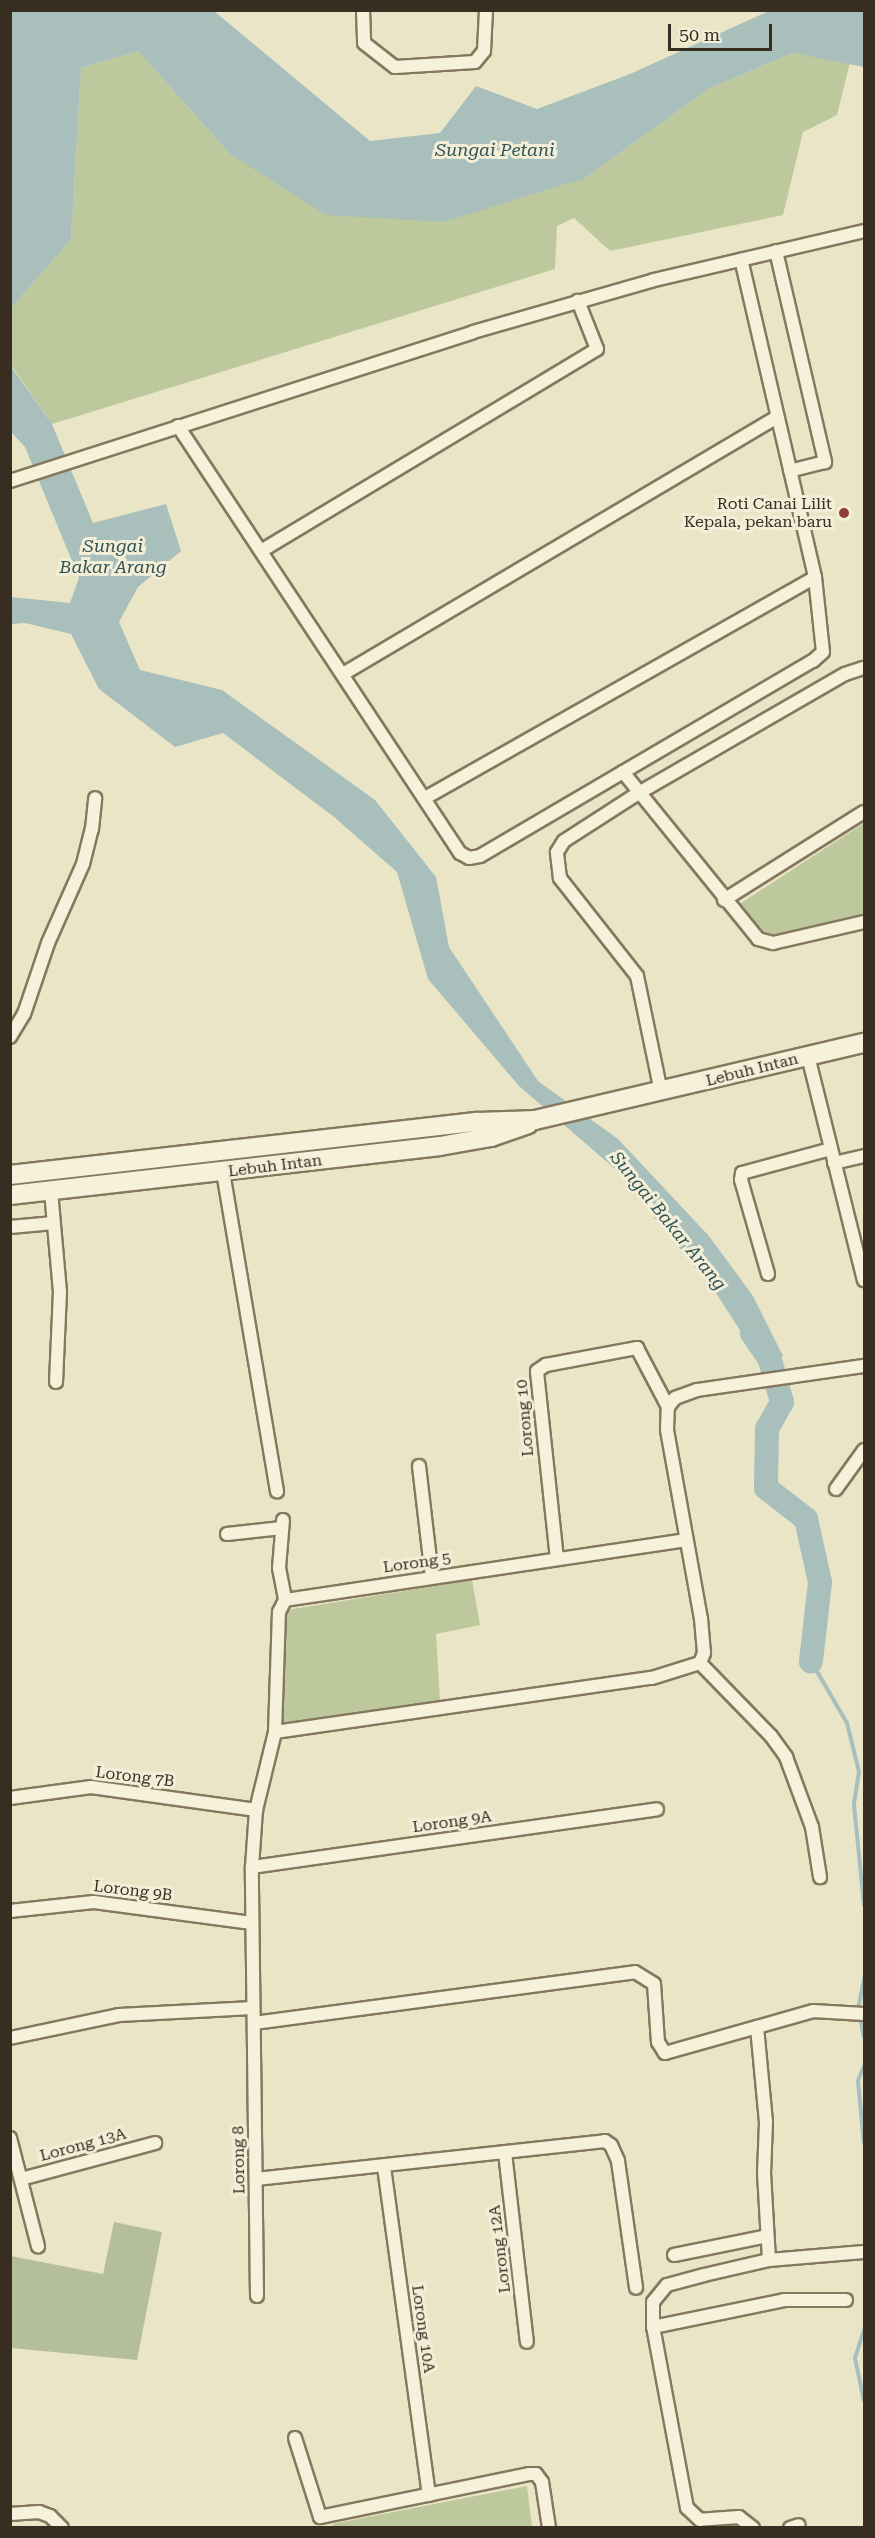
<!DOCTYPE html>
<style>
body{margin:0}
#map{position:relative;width:875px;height:2538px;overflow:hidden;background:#ebe5c8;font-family:"Roboto Serif",serif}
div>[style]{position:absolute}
.green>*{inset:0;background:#bdc89c}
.cemetery>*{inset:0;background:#b5be9b}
.water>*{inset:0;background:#a8bfbb}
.stream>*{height:4px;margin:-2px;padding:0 2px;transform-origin:2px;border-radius:2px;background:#a8bfbb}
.river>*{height:24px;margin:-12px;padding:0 12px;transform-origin:12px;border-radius:12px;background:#a8bfbb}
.roads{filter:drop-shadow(2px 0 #85785e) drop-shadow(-2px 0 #85785e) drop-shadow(0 2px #85785e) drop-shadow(0 -2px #85785e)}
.minor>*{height:12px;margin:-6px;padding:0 6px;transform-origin:6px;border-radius:6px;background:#f6f1da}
.secondary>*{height:18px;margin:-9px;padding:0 9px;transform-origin:9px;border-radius:9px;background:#f6f1da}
.dots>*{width:16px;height:16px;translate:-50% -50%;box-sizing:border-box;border:3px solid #f3eed7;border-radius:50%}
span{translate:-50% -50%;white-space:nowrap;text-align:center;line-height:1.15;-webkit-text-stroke:6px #f3eed7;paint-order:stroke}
.poi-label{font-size:16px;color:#372e21}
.right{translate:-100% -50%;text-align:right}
.street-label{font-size:16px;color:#372e21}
.water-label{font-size:18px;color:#315355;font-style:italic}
.frame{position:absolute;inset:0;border:12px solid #372e21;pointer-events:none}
.scale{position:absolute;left:668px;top:24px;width:104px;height:27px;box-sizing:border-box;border:3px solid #372e21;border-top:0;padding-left:8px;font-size:18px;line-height:21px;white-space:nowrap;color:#372e21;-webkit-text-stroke:4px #f3eed7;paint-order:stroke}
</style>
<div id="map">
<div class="green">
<div style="clip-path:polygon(138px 51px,230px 154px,585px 178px,710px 88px,793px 53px,850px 62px,837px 115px,803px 132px,783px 215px,610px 251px,574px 218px,557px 226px,555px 269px,52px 424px,11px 365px,11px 308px,71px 240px,81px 68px)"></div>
<div style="clip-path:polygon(864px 823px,864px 914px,778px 936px,758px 932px,738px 905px)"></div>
<div style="clip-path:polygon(472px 1580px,480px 1625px,436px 1634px,440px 1701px,280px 1728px,287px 1610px)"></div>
<div style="clip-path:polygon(527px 2486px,532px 2527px,334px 2528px,332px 2524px)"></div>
</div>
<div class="cemetery">
<div style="clip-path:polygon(114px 2222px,162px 2232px,137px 2360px,11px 2348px,11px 2256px,103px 2274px)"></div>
</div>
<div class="water">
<div style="clip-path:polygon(11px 10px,214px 11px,370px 141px,440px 133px,476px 86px,537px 109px,630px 74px,769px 11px,864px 11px,864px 67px,793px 53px,710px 88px,585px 178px,443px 222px,326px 215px,230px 154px,138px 51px,81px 68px,71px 240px,11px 308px)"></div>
<div style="clip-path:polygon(10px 365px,52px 424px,93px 523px,166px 504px,181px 551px,138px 587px,119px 622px,140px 670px,222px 690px,375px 800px,436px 877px,449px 947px,538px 1081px,618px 1139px,709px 1236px,753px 1296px,783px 1356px,761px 1363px,716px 1293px,614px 1168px,519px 1086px,428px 979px,397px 872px,334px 817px,223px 733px,175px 747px,99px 689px,71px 634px,25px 623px,11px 624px,11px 597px,70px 603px,79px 578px,25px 447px,11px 432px)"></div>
</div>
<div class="stream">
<div style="left:811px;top:1661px;width:72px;rotate:59.9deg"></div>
<div style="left:847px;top:1723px;width:50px;rotate:76.2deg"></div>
<div style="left:859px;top:1772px;width:33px;rotate:99deg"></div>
<div style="left:854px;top:1805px;width:101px;rotate:84.3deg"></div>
<div style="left:858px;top:2010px;width:33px;rotate:-79deg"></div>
<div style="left:860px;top:2017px;width:20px;rotate:79deg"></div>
<div style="left:864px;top:2066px;width:16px;rotate:112deg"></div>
<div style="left:858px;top:2081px;width:62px;rotate:84.5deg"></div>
<div style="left:864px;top:2330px;width:29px;rotate:108deg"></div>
<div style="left:855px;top:2358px;width:44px;rotate:78.2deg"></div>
</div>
<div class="river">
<div style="left:752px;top:1333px;width:32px;rotate:56deg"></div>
<div style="left:770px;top:1360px;width:44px;rotate:74.1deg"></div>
<div style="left:782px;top:1402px;width:31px;rotate:119deg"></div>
<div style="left:767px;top:1429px;width:59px;rotate:91deg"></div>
<div style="left:766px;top:1488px;width:51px;rotate:37.8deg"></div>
<div style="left:806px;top:1519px;width:65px;rotate:77.5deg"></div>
<div style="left:820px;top:1582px;width:80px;rotate:96.5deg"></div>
</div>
<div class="roads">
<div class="minor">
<div style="left:363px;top:10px;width:33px;rotate:88deg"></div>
<div style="left:364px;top:43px;width:39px;rotate:38deg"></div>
<div style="left:395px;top:67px;width:80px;rotate:-3.6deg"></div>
<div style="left:475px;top:62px;width:14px;rotate:-51deg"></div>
<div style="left:484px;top:51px;width:41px;rotate:-87.2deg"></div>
<div style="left:776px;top:251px;width:217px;rotate:76.9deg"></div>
<div style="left:825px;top:462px;width:36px;rotate:166deg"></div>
<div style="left:178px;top:426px;width:512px;rotate:56.56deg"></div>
<div style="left:460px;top:853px;width:10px;rotate:29deg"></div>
<div style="left:469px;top:858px;width:11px;rotate:-10deg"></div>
<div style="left:480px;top:856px;width:386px;rotate:-30.4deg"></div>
<div style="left:813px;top:661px;width:13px;rotate:-42deg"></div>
<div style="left:823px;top:652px;width:75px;rotate:-96.1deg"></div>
<div style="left:815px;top:577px;width:326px;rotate:-103.1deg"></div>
<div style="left:10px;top:481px;width:486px;rotate:-17.8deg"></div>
<div style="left:473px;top:332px;width:188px;rotate:-16deg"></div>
<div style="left:654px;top:280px;width:216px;rotate:-13.1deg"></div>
<div style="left:261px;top:551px;width:392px;rotate:-31deg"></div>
<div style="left:597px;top:349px;width:52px;rotate:-111.6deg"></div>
<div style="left:343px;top:674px;width:504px;rotate:-30.63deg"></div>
<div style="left:623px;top:772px;width:215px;rotate:51deg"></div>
<div style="left:758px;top:939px;width:16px;rotate:15deg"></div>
<div style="left:773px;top:943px;width:93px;rotate:-13deg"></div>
<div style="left:425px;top:798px;width:448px;rotate:-29.5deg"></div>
<div style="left:724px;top:900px;width:165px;rotate:-32.2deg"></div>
<div style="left:10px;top:1037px;width:27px;rotate:-59deg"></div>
<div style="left:24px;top:1014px;width:75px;rotate:-71.3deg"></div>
<div style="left:48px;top:943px;width:86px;rotate:-66.1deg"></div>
<div style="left:83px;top:864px;width:36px;rotate:-76deg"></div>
<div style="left:92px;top:829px;width:31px;rotate:-84deg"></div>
<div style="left:808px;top:1056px;width:231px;rotate:76deg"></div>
<div style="left:661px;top:1092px;width:118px;rotate:-101.7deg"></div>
<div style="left:637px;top:976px;width:125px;rotate:-128.2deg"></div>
<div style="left:560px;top:878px;width:26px;rotate:-97deg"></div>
<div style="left:557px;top:852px;width:13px;rotate:-58deg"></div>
<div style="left:564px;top:841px;width:87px;rotate:-32.8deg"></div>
<div style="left:637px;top:794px;width:240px;rotate:-30deg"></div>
<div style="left:845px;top:674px;width:20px;rotate:-18deg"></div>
<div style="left:834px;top:1163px;width:31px;rotate:-13deg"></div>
<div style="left:223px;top:1172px;width:324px;rotate:80.4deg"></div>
<div style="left:51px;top:1191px;width:100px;rotate:84.9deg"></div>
<div style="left:60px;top:1291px;width:91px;rotate:92.5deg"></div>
<div style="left:10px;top:1227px;width:44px;rotate:-5.2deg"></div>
<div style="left:768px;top:1274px;width:98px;rotate:-106deg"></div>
<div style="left:741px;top:1180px;width:7px;rotate:-82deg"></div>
<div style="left:742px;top:1173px;width:92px;rotate:-15.1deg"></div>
<div style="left:419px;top:1466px;width:112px;rotate:83.3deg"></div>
<div style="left:836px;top:1489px;width:48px;rotate:-54.3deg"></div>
<div style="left:283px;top:1520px;width:48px;rotate:94.8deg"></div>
<div style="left:279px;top:1568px;width:33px;rotate:79deg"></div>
<div style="left:227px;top:1534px;width:55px;rotate:-6.2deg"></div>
<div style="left:557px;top:1559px;width:189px;rotate:-96.1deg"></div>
<div style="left:537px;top:1371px;width:11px;rotate:-34deg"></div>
<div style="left:546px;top:1365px;width:93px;rotate:-10.6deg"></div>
<div style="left:637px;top:1348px;width:67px;rotate:62.3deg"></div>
<div style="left:700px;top:1663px;width:102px;rotate:45.8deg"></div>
<div style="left:771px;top:1736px;width:26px;rotate:54deg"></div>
<div style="left:786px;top:1757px;width:75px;rotate:69.6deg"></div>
<div style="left:812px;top:1827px;width:51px;rotate:80.9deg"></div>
<div style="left:275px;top:1732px;width:381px;rotate:-8.2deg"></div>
<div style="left:652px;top:1678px;width:50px;rotate:-17.4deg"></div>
<div style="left:700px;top:1663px;width:11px;rotate:-68deg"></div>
<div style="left:704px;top:1653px;width:34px;rotate:-95deg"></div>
<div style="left:701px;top:1619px;width:192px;rotate:-100.2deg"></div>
<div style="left:667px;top:1430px;width:23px;rotate:-88deg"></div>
<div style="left:668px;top:1407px;width:11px;rotate:-52deg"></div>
<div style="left:675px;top:1398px;width:23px;rotate:-20deg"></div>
<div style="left:697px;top:1390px;width:169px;rotate:-8.2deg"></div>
<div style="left:10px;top:1798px;width:82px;rotate:-7.7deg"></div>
<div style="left:91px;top:1787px;width:167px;rotate:7.9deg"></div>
<div style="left:252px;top:1867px;width:409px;rotate:-8.1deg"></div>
<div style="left:10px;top:1911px;width:84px;rotate:-6.1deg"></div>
<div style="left:94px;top:1902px;width:159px;rotate:7.6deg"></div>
<div style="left:254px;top:2023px;width:384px;rotate:-7.6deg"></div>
<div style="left:635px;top:1972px;width:22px;rotate:32deg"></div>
<div style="left:654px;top:1984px;width:58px;rotate:86.1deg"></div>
<div style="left:658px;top:2042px;width:13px;rotate:58deg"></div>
<div style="left:665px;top:2053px;width:96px;rotate:-15.8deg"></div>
<div style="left:757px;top:2027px;width:95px;rotate:84.6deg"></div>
<div style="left:766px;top:2122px;width:51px;rotate:92.2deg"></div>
<div style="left:764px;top:2173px;width:87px;rotate:86.7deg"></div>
<div style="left:757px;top:2027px;width:58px;rotate:-15.9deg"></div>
<div style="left:813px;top:2011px;width:51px;rotate:3.4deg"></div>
<div style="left:10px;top:2038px;width:111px;rotate:-11.9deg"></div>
<div style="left:119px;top:2015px;width:134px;rotate:-3deg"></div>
<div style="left:10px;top:2138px;width:112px;rotate:75.5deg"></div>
<div style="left:505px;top:2153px;width:190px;rotate:83.4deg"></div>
<div style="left:384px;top:2167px;width:331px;rotate:82.2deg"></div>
<div style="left:21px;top:2179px;width:139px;rotate:-15deg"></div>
<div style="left:256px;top:2179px;width:351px;rotate:-6.2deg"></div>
<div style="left:605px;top:2141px;width:7px;rotate:34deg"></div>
<div style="left:611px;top:2145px;width:17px;rotate:66deg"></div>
<div style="left:618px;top:2161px;width:128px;rotate:81.9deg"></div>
<div style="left:674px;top:2255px;width:95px;rotate:-11.5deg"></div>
<div style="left:257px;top:2296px;width:429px;rotate:-90.7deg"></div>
<div style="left:252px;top:1867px;width:57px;rotate:-86deg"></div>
<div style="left:256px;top:1810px;width:80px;rotate:-76.3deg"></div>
<div style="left:275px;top:1732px;width:120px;rotate:-88.1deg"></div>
<div style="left:279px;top:1612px;width:13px;rotate:-63deg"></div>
<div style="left:285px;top:1600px;width:405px;rotate:-8.5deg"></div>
<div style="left:653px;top:2327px;width:134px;rotate:-11.6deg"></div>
<div style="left:784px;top:2300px;width:62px"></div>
<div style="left:295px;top:2438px;width:83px;rotate:72.4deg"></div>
<div style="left:320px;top:2517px;width:213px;rotate:-11.6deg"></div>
<div style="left:529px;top:2474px;width:7px"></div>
<div style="left:536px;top:2474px;width:10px;rotate:53deg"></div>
<div style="left:542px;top:2482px;width:47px;rotate:81.3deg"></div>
<div style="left:10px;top:2514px;width:29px;rotate:-4deg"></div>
<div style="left:39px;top:2512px;width:12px;rotate:20deg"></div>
<div style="left:50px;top:2516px;width:17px;rotate:45deg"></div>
<div style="left:753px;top:2528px;width:18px;rotate:-142deg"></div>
<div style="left:739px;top:2517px;width:39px;rotate:176deg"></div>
<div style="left:700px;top:2520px;width:18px;rotate:-137deg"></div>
<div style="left:687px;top:2508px;width:184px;rotate:-100.6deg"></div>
<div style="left:653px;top:2327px;width:25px;rotate:-90deg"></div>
<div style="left:653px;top:2302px;width:22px;rotate:-51deg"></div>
<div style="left:667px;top:2285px;width:38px;rotate:-15deg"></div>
<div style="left:704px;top:2275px;width:67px;rotate:-13deg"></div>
<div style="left:769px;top:2260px;width:95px;rotate:-4.8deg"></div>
<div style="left:790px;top:2528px;width:9px;rotate:-18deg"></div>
</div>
<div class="secondary">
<div style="left:10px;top:1175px;width:471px;rotate:-6.5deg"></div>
<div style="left:478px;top:1122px;width:57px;rotate:-2deg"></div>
<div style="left:535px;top:1120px;width:338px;rotate:-13.2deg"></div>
<div style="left:10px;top:1195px;width:433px;rotate:-6.5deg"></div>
<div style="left:440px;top:1146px;width:52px;rotate:-10deg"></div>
<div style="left:491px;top:1137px;width:39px;rotate:-19deg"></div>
</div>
</div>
<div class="dots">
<div style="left:844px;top:513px;background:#8f3f34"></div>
</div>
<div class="poi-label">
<span class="right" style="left:832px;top:513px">Roti Canai Lilit<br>Kepala, pekan baru</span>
</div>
<div class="street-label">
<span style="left:752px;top:1070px;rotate:-14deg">Lebuh Intan</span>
<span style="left:275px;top:1166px;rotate:-7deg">Lebuh Intan</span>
<span style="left:525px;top:1418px;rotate:-95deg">Lorong 10</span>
<span style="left:417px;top:1563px;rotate:-8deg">Lorong 5</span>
<span style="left:135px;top:1777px;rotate:7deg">Lorong 7B</span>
<span style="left:452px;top:1822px;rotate:-8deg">Lorong 9A</span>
<span style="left:133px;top:1891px;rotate:7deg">Lorong 9B</span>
<span style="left:83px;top:2145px;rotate:-15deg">Lorong 13A</span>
<span style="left:239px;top:2160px;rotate:-91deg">Lorong 8</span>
<span style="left:500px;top:2249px;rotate:-97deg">Lorong 12A</span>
<span style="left:423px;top:2329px;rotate:82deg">Lorong 10A</span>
</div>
<div class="water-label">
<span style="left:495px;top:150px">Sungai Petani</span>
<span style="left:113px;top:557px">Sungai<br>Bakar Arang</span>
<span style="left:668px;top:1221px;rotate:51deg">Sungai Bakar Arang</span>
</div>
<div class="frame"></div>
<div class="scale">50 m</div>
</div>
